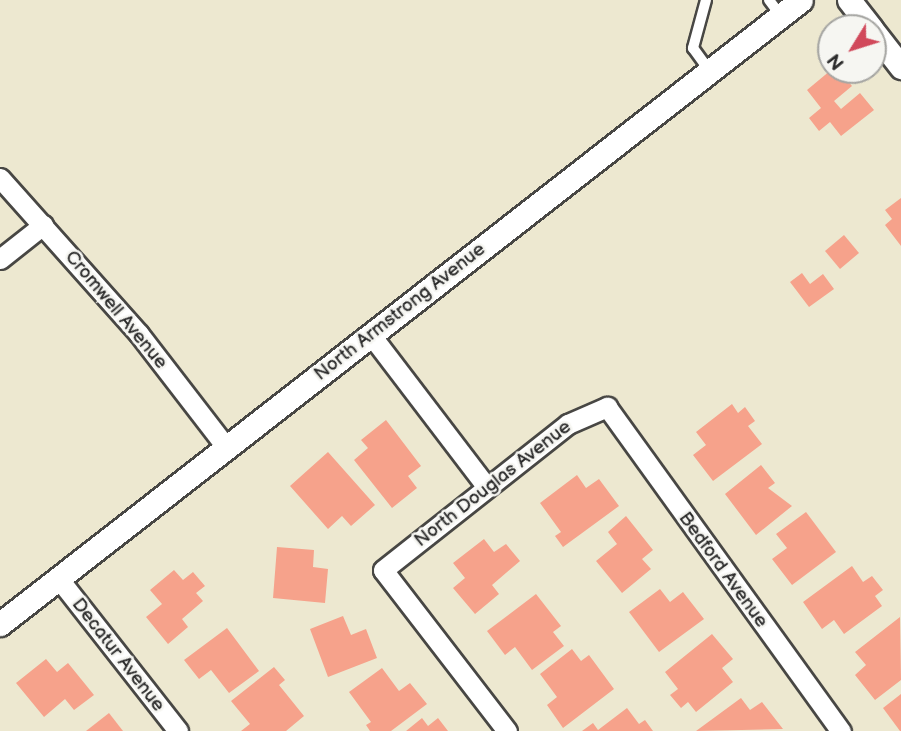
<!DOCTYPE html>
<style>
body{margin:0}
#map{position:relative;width:901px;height:731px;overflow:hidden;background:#ede8d0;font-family:"Balsamiq Sans",sans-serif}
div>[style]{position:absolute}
.building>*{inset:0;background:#f6a28b}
.roads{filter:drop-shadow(2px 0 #484744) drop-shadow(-2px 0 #484744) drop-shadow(0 2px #484744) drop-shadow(0 -2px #484744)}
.service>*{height:10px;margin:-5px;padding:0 5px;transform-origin:5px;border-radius:5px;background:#fff}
.minor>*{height:19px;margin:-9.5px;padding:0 9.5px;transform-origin:9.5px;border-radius:9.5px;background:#fff}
.tertiary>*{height:23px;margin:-11.5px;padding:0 11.5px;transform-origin:11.5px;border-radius:11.5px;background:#fff}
span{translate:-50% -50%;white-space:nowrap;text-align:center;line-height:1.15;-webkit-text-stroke:5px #f6f6f2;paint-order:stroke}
.street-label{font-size:19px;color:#2b2b2b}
.north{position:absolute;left:817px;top:14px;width:70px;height:70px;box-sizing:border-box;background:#f6f6f2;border:2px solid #a5a5a2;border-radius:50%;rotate:232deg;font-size:19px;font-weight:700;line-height:28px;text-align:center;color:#2b2b2b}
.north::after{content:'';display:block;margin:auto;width:24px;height:32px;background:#d1495b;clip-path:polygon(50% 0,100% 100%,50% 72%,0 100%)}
</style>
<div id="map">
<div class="building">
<div style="clip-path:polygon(831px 70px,839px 70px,852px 86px,834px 101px,841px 109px,860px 93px,874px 110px,841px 136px,830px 122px,819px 131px,809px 118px,821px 108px,807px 90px)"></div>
<div style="clip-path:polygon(901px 198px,901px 246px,885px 225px,892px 219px,885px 210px)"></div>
<div style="clip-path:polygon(844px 235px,859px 253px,840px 269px,825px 251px)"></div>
<div style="clip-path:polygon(802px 273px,810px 284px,823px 274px,834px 289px,809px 307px,790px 282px)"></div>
<div style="clip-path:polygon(732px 404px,738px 413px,745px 407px,755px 421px,748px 426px,762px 444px,713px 481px,693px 455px,706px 445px,696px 432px)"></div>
<div style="clip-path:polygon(386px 420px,421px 466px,408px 476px,417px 488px,392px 508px,354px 460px,368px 448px,361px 440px)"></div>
<div style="clip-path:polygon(328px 452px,375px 505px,351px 526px,342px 516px,328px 529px,290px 486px)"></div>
<div style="clip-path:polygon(761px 465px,775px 483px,768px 488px,792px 506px,756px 535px,725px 494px)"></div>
<div style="clip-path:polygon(577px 475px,586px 488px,599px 479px,619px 506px,563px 547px,555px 536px,561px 532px,540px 503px)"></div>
<div style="clip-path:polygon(806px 512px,836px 552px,792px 585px,772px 559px,787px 548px,776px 534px)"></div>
<div style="clip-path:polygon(626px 516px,653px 550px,642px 559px,651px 569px,622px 593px,596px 561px,617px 544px,608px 532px)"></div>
<div style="clip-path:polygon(484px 539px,494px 552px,506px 544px,520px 561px,492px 585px,499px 594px,475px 614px,453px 588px,465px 578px,453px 563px)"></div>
<div style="clip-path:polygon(277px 547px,314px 550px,313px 567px,328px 569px,325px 603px,273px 598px)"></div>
<div style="clip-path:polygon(852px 566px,863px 582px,872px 576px,883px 590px,875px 596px,882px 606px,844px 634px,834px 620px,822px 629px,803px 602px)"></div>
<div style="clip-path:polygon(174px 570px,183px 580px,193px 572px,205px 586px,196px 593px,203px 601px,182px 619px,188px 627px,168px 644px,146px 617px,162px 604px,150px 590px)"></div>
<div style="clip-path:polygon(660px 589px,670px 602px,683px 592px,704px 619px,659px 652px,629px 612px)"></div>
<div style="clip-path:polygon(536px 594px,561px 626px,553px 632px,564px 646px,532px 670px,515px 647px,505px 655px,487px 631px)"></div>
<div style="clip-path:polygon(343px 616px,351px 635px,366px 629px,377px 658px,328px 677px,310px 629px)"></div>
<div style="clip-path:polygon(900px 617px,901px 680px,875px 700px,855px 675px,866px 665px,855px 652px)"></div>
<div style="clip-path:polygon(227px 628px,259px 671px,229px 693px,211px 670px,199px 679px,184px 660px)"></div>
<div style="clip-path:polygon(712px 634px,733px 659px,722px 668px,733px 682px,696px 712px,688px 702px,681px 708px,670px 695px,678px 689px,665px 672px)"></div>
<div style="clip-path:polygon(572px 649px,581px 661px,589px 655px,614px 689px,563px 728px,547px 705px,557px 697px,540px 674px)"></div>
<div style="clip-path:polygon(46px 659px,57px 672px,68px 663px,94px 695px,74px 710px,65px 699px,44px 717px,16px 683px)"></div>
<div style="clip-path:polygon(274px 667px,285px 680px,279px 685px,304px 716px,286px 731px,241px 731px,250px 724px,231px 701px)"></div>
<div style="clip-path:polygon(382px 668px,399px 691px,410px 683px,427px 704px,391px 731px,370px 731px,366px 725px,371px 722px,349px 692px)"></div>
<div style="clip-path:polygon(901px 694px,901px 731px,900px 731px,883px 708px)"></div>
<div style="clip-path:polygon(741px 698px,750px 710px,762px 702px,783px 729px,696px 731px)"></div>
<div style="clip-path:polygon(627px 708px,639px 724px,645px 720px,653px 731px,582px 731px,593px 723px,598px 730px)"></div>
<div style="clip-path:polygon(109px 713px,123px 731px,86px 731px)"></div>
<div style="clip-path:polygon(422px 718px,428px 726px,438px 718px,448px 731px,406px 731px)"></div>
</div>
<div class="roads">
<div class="service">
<div style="left:706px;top:0;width:50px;rotate:105.2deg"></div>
<div style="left:693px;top:48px;width:29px;rotate:54deg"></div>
<div style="left:769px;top:0;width:20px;rotate:53deg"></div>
</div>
<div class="minor">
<div style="left:0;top:178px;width:209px;rotate:48.3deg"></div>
<div style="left:139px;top:334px;width:143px;rotate:52.4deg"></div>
<div style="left:0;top:259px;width:55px;rotate:-38.3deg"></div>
<div style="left:371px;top:335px;width:191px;rotate:52.7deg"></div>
<div style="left:59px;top:579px;width:193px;rotate:51.9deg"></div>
<div style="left:507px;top:731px;width:203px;rotate:-127.6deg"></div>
<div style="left:383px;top:570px;width:236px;rotate:-38.3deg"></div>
<div style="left:568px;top:424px;width:43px;rotate:-23.6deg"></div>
<div style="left:607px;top:407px;width:400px;rotate:54.2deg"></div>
</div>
<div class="tertiary">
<div style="left:849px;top:0;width:36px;rotate:52deg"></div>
<div style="left:873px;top:31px;width:46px;rotate:52.1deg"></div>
<div style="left:0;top:624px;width:1015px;rotate:-37.92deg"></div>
</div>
</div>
<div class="street-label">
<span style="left:116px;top:310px;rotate:50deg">Cromwell Avenue</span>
<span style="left:400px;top:312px;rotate:-38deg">North Armstrong Avenue</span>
<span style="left:493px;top:484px;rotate:-38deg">North Douglas Avenue</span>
<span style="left:723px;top:570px;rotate:54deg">Bedford Avenue</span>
<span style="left:118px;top:655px;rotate:52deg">Decatur Avenue</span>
</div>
<div class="north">N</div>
</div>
